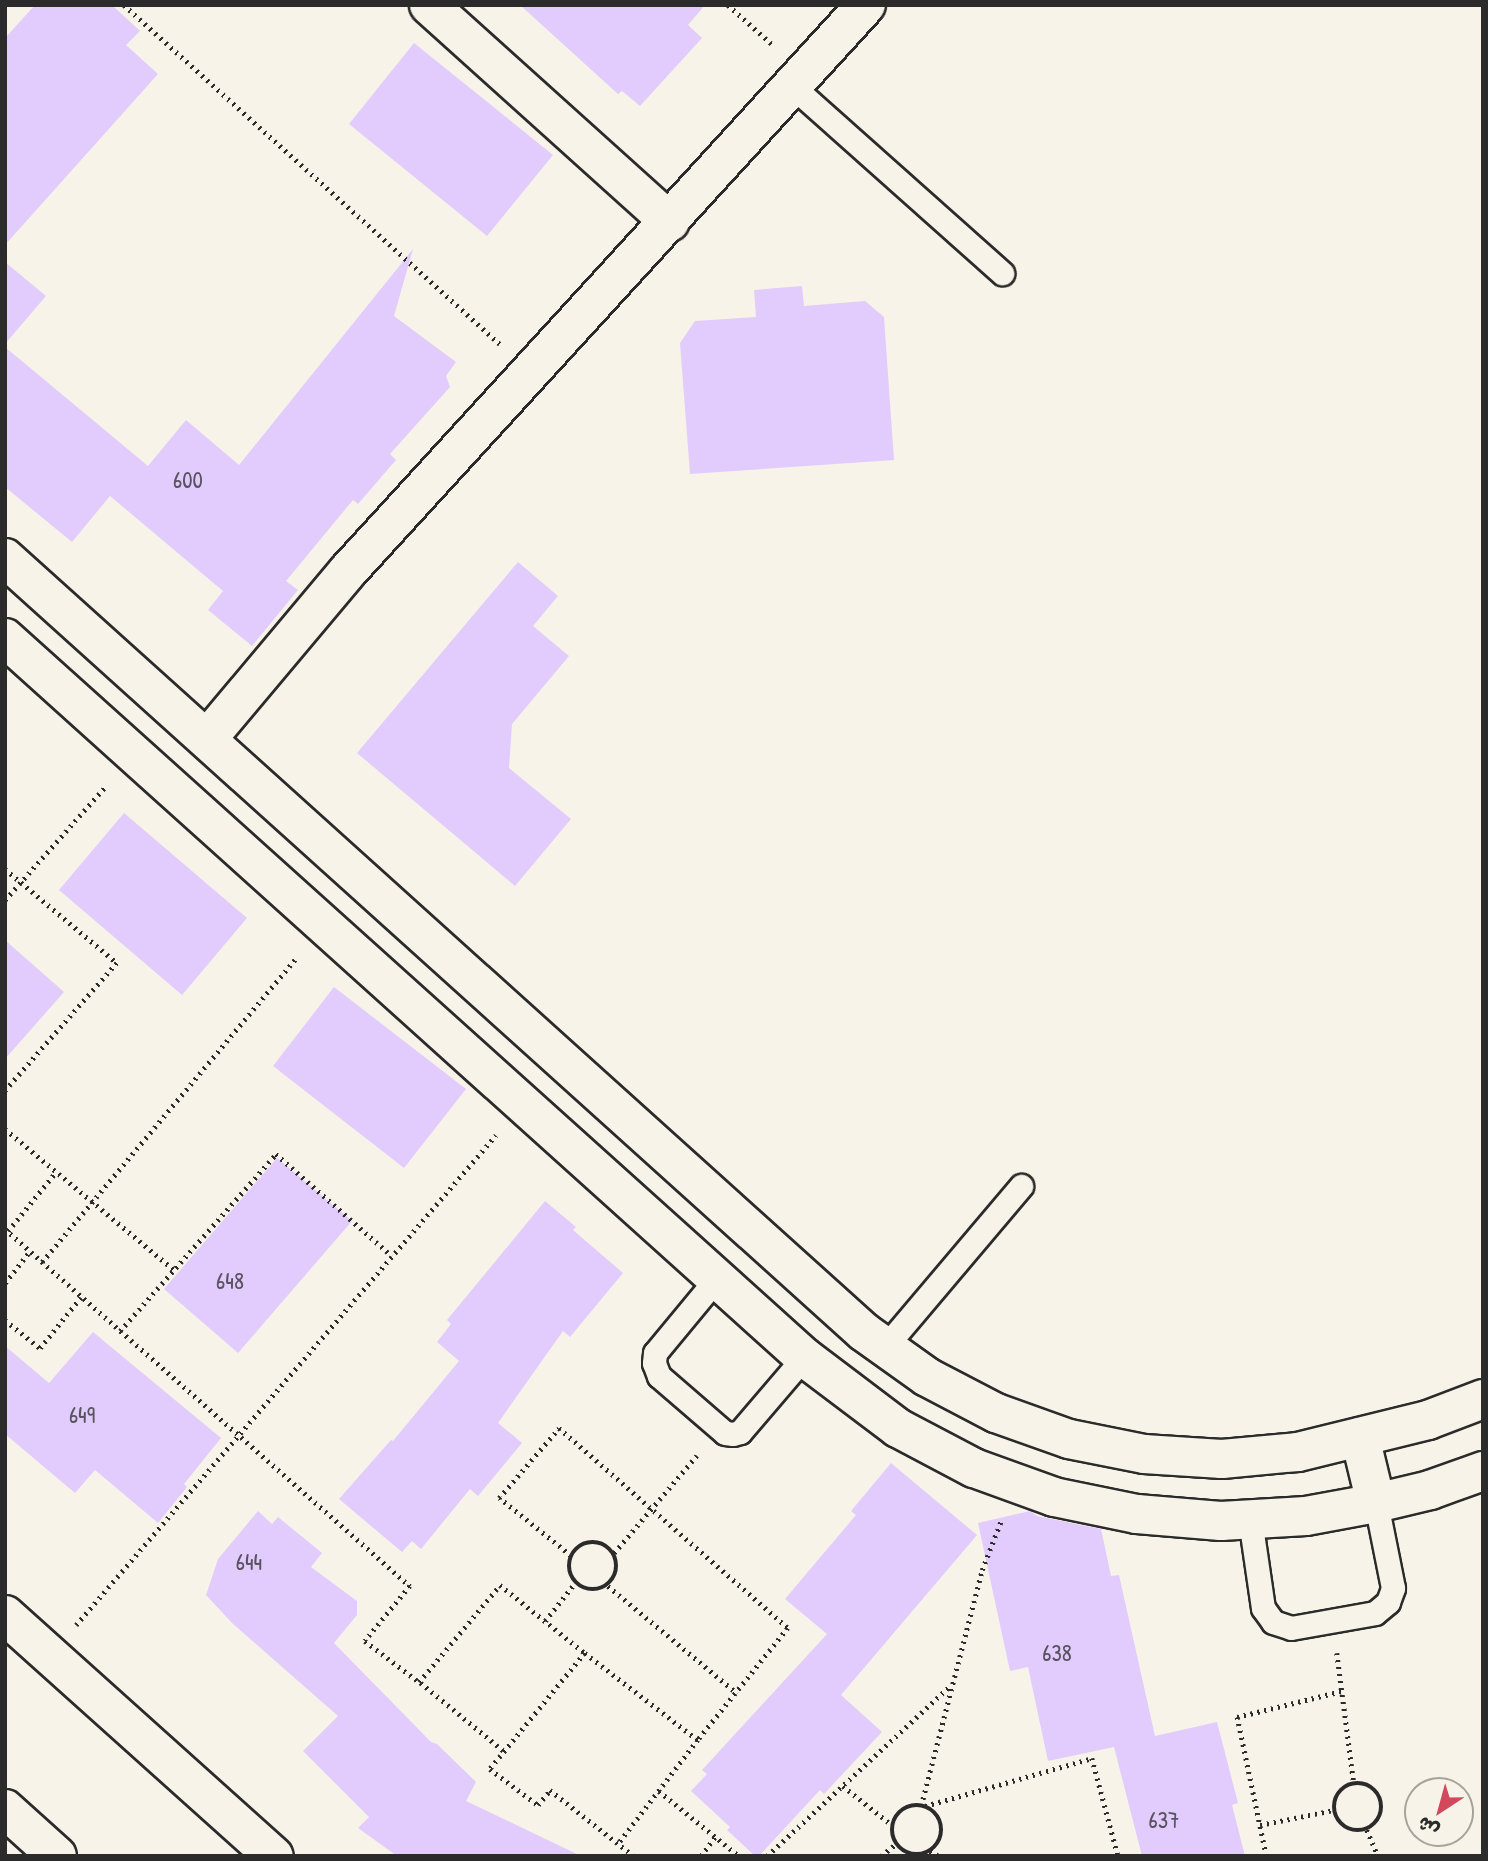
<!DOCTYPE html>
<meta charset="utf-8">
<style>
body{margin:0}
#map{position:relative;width:1488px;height:1861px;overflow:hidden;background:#f7f3e8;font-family:"Patrick Hand","Playpen Sans Arabic",sans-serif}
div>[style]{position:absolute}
.building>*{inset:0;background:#e2ccfd}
.path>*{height:4.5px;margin-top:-2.25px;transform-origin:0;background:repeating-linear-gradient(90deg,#2b2b2b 0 2px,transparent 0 7px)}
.path>.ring{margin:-2.25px;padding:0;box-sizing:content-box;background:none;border:4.5px solid #2b2b2b;border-radius:50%}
.roads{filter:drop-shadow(2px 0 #2b2b2b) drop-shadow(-2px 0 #2b2b2b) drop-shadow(0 2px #2b2b2b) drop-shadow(0 -2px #2b2b2b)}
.service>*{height:23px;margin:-11.5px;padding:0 11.5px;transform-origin:11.5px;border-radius:11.5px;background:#f7f3e8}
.minor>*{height:38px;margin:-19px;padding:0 19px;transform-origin:19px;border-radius:19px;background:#f7f3e8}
.tertiary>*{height:38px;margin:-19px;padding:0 19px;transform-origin:19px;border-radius:19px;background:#f7f3e8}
span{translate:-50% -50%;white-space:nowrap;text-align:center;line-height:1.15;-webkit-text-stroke:5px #f7f3e8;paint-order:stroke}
.number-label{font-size:23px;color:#595360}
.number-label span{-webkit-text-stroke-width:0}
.frame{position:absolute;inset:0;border:7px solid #2b2b2b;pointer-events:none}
.north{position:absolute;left:1404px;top:1777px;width:70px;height:70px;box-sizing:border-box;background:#f7f3e8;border:2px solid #a5a39c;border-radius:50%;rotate:216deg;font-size:19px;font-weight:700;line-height:28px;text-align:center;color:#2b2b2b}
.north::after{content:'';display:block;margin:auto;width:24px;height:32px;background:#d1495b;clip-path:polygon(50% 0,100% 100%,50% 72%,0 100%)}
</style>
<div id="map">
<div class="building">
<div style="clip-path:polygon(35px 5px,112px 5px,140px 31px,126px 45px,158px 74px,5px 245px,5px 38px)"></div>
<div style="clip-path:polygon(520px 5px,705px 5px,688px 25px,702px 38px,640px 106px,622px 91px,618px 94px)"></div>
<div style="clip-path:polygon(414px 43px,553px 155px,487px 236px,349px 124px)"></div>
<div style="clip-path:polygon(413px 249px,394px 316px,456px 362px,446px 376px,450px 387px,390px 454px,396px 460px,358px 504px,353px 500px,286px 581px,298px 590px,252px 646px,208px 610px,223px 591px,110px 496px,72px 542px,5px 487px,5px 347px,148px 466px,186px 420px,239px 465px)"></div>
<div style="clip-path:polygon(5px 262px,46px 296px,5px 344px)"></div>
<div style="clip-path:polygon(802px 286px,804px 306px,865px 301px,884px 317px,894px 460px,690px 474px,680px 343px,695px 321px,756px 317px,754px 290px)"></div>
<div style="clip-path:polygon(518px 562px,558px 596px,533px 626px,569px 656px,512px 724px,509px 768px,571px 819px,515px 886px,357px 753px)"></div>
<div style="clip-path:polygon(124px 813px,247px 918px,182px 995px,59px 890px)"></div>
<div style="clip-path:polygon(5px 940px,64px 992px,5px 1059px)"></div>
<div style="clip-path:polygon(334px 987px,466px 1089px,404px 1168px,273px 1066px)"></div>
<div style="clip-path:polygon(277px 1158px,352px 1221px,238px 1353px,164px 1289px)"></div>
<div style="clip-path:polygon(545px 1201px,576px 1227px,573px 1230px,623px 1273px,570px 1337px,563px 1331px,498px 1423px,522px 1443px,478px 1496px,470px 1489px,421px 1549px,412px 1541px,402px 1552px,339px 1499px,391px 1440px,393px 1441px,459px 1361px,437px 1342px,451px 1324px,447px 1320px)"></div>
<div style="clip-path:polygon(93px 1332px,221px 1438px,184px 1484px,187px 1487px,158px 1523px,95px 1470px,75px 1493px,5px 1434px,5px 1346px,49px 1383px)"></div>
<div style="clip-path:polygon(891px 1463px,977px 1535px,841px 1695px,882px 1732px,824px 1794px,820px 1790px,759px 1856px,755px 1856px,727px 1830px,730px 1827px,691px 1791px,707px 1774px,702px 1770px,827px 1634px,785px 1599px,856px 1515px,851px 1511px)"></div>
<div style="clip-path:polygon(258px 1511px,272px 1524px,278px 1517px,322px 1553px,311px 1567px,357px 1601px,357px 1615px,334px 1643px,431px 1742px,437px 1744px,476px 1782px,466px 1801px,581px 1856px,397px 1856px,358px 1828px,369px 1817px,303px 1751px,338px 1716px,232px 1623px,206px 1595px,218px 1559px)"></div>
<div style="clip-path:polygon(1030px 1511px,1037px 1516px,1101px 1529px,1111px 1576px,1119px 1575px,1155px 1736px,1217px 1722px,1238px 1803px,1232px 1805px,1245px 1856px,1142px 1856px,1114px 1747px,1048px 1761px,1028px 1667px,1010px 1671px,978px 1523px)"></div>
</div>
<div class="path">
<div style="left:124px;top:5px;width:506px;rotate:42.04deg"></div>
<div style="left:728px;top:5px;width:59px;rotate:41.6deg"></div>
<div style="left:5px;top:869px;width:146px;rotate:40deg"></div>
<div style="left:117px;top:963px;width:170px;rotate:131.2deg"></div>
<div style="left:5px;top:900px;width:152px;rotate:-48.5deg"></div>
<div style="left:5px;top:1129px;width:220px;rotate:39.8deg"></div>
<div style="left:5px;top:1229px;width:540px;rotate:41.4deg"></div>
<div style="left:410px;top:1586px;width:71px;rotate:129.3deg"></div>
<div style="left:365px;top:1641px;width:68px;rotate:37.2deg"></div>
<div style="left:8px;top:1231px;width:76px;rotate:-50.9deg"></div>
<div style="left:42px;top:1262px;width:398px;rotate:-50.1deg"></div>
<div style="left:5px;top:1283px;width:41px;rotate:-52deg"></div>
<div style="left:5px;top:1320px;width:45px;rotate:38.7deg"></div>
<div style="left:40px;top:1348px;width:65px;rotate:-51.2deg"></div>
<div style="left:120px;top:1331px;width:236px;rotate:-48.6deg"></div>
<div style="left:276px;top:1154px;width:154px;rotate:41.3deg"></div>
<div class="ring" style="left:569px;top:1542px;width:43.5px;height:43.5px"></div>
<div style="left:614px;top:1553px;width:128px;rotate:-49.7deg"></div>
<div style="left:571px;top:1556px;width:92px;rotate:-141.1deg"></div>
<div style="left:499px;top:1498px;width:92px;rotate:-49.4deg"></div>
<div style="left:559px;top:1428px;width:304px;rotate:41.1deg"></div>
<div style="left:788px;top:1628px;width:144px;rotate:128.8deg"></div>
<div style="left:608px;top:1586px;width:168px;rotate:39.7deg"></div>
<div style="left:545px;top:1621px;width:48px;rotate:-51.7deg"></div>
<div style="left:76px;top:1625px;width:645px;rotate:-49.4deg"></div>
<div style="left:585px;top:1653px;width:143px;rotate:37.6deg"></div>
<div style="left:698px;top:1740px;width:130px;rotate:127.5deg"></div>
<div style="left:1337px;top:1653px;width:132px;rotate:82.6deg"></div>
<div style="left:503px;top:1751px;width:109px;rotate:-140.6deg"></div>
<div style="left:419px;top:1682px;width:126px;rotate:-50.1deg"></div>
<div style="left:500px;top:1585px;width:109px;rotate:38.7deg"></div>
<div style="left:585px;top:1653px;width:150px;rotate:129.3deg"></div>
<div style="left:490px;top:1769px;width:60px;rotate:36.9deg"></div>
<div style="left:538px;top:1805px;width:19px;rotate:-51deg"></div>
<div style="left:550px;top:1790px;width:107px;rotate:38.2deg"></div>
<div class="ring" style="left:1334px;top:1783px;width:43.5px;height:43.5px"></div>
<div style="left:843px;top:1786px;width:63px;rotate:38.5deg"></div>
<div style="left:659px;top:1791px;width:103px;rotate:39.1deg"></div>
<div class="ring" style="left:892px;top:1805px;width:45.5px;height:45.5px"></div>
<div style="left:921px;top:1806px;width:244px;rotate:-75.5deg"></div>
<div style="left:982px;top:1570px;width:53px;rotate:-68.8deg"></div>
<div style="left:925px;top:1806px;width:174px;rotate:-16deg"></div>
<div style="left:1092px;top:1758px;width:101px;rotate:75.1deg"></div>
<div style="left:1260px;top:1825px;width:76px;rotate:-11.5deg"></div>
<div style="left:1367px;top:1830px;width:28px;rotate:67deg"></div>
<div style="left:930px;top:1851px;width:10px;rotate:29deg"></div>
<div style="left:701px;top:1856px;width:24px;rotate:-54deg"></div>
<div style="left:767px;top:1856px;width:251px;rotate:-42.9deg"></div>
<div style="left:881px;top:1856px;width:19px;rotate:-39deg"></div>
<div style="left:1266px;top:1856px;width:142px;rotate:-101.8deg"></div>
<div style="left:1237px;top:1717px;width:108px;rotate:-13.9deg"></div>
</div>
<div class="roads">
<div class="service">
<div style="left:791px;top:85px;width:283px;rotate:41.7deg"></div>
<div style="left:717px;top:1278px;width:97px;rotate:129.6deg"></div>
<div style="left:655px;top:1353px;width:10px;rotate:96deg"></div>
<div style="left:654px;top:1363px;width:14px;rotate:69deg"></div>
<div style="left:659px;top:1376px;width:87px;rotate:40.8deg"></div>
<div style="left:725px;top:1433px;width:8px;rotate:7deg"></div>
<div style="left:733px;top:1434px;width:7px;rotate:-16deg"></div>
<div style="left:740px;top:1432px;width:99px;rotate:-49.5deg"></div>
<div style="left:885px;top:1347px;width:211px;rotate:-49.8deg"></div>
<div style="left:1250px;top:1519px;width:90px;rotate:81.7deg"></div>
<div style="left:1263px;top:1608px;width:17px;rotate:54deg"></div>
<div style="left:1273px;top:1622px;width:19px;rotate:18deg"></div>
<div style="left:1291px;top:1628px;width:85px;rotate:-10.1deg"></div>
<div style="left:1375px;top:1613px;width:17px;rotate:-40deg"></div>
<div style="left:1388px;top:1602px;width:15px;rotate:-70deg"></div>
<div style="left:1393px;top:1588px;width:87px;rotate:-101.3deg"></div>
</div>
<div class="minor">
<div style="left:429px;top:5px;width:324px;rotate:42deg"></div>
<div style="left:5px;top:558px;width:1156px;rotate:42.02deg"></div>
<div style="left:864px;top:1332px;width:77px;rotate:35.5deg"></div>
<div style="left:927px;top:1377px;width:78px;rotate:27.6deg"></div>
<div style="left:996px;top:1413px;width:77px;rotate:19.6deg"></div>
<div style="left:1069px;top:1439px;width:76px;rotate:11.3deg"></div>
<div style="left:1144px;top:1454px;width:78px;rotate:3.7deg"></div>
<div style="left:1222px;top:1459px;width:76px;rotate:-5.3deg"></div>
<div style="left:1298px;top:1452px;width:134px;rotate:-13.8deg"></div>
<div style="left:1428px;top:1420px;width:59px;rotate:-20.9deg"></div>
<div style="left:5px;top:638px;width:1075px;rotate:41.98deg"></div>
<div style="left:804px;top:1357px;width:118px;rotate:37.1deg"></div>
<div style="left:898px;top:1428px;width:86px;rotate:27.8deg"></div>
<div style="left:974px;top:1468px;width:85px;rotate:19.9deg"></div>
<div style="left:1054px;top:1497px;width:85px;rotate:11.6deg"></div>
<div style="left:1137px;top:1514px;width:84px;rotate:4.8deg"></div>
<div style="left:1221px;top:1521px;width:85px;rotate:-3.4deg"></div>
<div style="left:1306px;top:1516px;width:71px;rotate:-10.5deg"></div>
<div style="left:1376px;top:1503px;width:56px;rotate:-13.5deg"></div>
<div style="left:1430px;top:1490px;width:56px;rotate:-19.7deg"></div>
<div style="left:207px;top:739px;width:219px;rotate:-50deg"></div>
<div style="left:348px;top:571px;width:767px;rotate:-47.54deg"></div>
<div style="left:1360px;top:1437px;width:68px;rotate:76.4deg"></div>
</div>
<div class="tertiary">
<div style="left:5px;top:1615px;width:361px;rotate:41.9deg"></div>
<div style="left:5px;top:1809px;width:70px;rotate:42.1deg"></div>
</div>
</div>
<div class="number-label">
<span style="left:188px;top:480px">600</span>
<span style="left:230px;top:1281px">648</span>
<span style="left:82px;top:1415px">649</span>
<span style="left:249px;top:1562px">644</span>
<span style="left:1057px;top:1653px">638</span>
<span style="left:1164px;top:1820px">637</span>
</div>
<div class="frame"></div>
<div class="north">ش</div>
</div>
